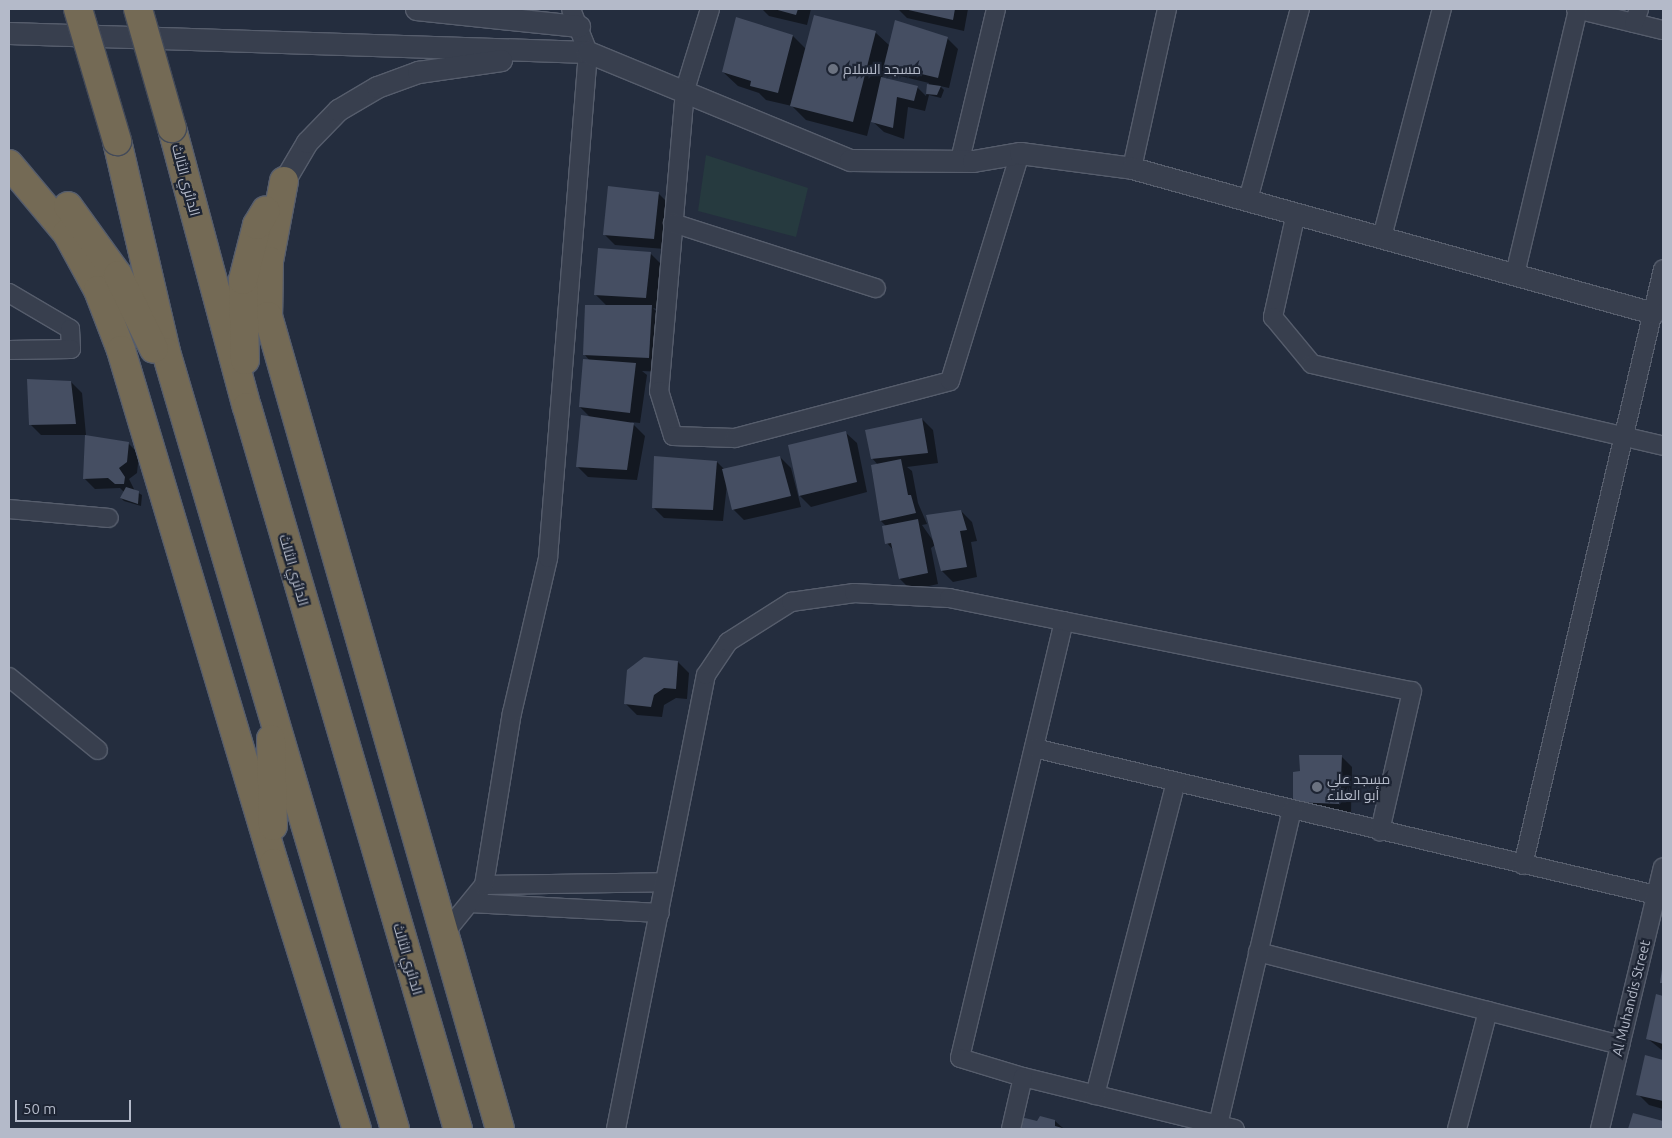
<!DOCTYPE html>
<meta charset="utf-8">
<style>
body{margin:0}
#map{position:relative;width:1672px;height:1138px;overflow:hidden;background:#242d3e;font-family:Ubuntu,Cairo,sans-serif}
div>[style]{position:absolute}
.green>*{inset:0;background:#263a3f}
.shadow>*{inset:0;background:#0007}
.building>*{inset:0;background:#454e62}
.roads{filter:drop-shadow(1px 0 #565d6c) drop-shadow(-1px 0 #565d6c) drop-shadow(0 1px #565d6c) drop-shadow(0 -1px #565d6c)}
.minor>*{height:18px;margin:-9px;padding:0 9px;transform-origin:9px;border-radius:9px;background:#383f4e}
.tertiary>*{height:21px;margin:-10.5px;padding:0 10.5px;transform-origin:10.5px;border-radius:10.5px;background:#383f4e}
.motorway>*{height:28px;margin:-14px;padding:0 14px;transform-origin:14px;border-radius:14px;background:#746a55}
.bridges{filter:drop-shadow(1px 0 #434a59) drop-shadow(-1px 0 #434a59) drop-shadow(0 1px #434a59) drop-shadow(0 -1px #434a59)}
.motorway-bridge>*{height:28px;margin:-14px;padding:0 14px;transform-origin:14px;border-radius:14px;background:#746a55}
.dots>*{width:14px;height:14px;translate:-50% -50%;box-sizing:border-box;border:2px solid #1d2433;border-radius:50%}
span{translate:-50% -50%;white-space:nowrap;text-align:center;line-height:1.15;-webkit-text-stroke:4.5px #1d2433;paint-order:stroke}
.poi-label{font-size:14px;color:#b4bac9}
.left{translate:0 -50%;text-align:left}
.street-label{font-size:14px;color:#b4bac9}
.frame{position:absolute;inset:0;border:10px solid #b4bac9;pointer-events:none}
.scale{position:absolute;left:15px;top:1100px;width:116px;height:22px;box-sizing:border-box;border:2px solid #b4bac9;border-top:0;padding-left:6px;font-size:15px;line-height:18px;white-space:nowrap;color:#b4bac9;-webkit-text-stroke:4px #1d2433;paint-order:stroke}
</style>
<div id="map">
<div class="green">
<div style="clip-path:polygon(706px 155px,808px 188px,796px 237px,698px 211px)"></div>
</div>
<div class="shadow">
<div style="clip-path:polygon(762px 9px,811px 9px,807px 25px,769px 16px)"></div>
<div style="clip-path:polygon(898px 9px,968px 9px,964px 31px,907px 18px)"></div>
<div style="clip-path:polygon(evenodd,815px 17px,876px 33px,890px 46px,947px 38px,958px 49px,949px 88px,940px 86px,944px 90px,941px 98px,929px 95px,925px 111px,908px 107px,904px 139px,884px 132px,871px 120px,867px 136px,806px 120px,792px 106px,766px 100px,759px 93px,738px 86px,723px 72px,793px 36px,806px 49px,815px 17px,886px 65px,896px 75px,929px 83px,926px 96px,917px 87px,882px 78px,886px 65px)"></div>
<div style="clip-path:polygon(658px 193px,669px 204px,665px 249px,615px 245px,604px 234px)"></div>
<div style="clip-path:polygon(650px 253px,661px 264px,657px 309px,653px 308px,666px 321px,663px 372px,642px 371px,647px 375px,640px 423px,631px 422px,645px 436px,637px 480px,588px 477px,577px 466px,591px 418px,580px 407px,590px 361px,585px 355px,607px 306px,595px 294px)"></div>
<div style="clip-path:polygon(71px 382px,82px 393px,86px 435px,41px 435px,30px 424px)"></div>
<div style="clip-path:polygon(922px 419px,933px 430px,938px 463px,907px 467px,912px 471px,918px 503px,927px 524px,922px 525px,934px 542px,961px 511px,972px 522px,977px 541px,971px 542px,977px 577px,953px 582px,942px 571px,935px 545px,931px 548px,938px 584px,911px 590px,900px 579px,894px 551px,887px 543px,886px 526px,881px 521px,873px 466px,878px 465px,872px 458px)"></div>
<div style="clip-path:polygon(846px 433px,857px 443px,867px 492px,811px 507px,800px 496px,790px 446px)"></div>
<div style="clip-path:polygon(128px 443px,139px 454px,137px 473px,129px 479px,135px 491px,142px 495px,141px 506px,124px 501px,121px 498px,124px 492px,120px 488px,95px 489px,84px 478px)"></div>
<div style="clip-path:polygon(780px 457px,791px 468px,801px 507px,744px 520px,733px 509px,727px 484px,723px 521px,664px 518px,653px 507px,717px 462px,725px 470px)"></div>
<div style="clip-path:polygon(678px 662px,689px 673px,687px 699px,676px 698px,664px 705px,662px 717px,637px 715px,626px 704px)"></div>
<div style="clip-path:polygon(1341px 756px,1352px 767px,1351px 814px,1294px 801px)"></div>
<div style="clip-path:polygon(1657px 996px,1663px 998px,1663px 1051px,1648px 1039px)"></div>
<div style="clip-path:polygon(1646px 1056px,1663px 1062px,1663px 1109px,1649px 1105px,1638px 1094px)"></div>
<div style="clip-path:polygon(1022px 1119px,1037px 1123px,1055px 1121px,1064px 1129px,1020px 1129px)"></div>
</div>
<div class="building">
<div style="clip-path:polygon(774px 9px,798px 9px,796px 15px)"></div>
<div style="clip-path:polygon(904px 9px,955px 9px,953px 20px)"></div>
<div style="clip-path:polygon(814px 15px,876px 31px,853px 122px,790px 106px)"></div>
<div style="clip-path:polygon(736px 17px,793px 35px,778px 93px,750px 86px,751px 81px,722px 72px)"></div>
<div style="clip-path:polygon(895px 20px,948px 37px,938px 78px,884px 65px)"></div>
<div style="clip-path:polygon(881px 77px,918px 86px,914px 101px,897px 97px,893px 128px,871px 122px)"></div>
<div style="clip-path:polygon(927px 84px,941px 86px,937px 95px,926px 94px)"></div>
<div style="clip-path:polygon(608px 186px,659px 192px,654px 239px,603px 235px)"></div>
<div style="clip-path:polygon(598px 248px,651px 252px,646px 298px,594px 295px)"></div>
<div style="clip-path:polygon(585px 305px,652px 305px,649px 358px,583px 355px)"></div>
<div style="clip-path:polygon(583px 359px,636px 363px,630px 413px,579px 407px)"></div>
<div style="clip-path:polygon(27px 379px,71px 381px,76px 424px,29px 425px)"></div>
<div style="clip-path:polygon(581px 415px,634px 423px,627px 470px,576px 467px)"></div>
<div style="clip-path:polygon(922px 418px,928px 453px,871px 459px,865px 430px)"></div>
<div style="clip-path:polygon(846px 431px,857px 482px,799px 496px,788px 445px)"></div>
<div style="clip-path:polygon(85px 435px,129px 442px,127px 462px,119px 468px,125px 477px,124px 484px,115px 484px,108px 478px,83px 479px)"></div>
<div style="clip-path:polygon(654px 456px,717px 461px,713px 510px,652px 508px)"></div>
<div style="clip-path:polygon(780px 456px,791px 496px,732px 510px,722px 469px)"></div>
<div style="clip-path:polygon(901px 459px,908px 495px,911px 495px,916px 513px,880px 521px,871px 465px)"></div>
<div style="clip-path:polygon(126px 487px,139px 491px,138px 504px,120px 498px)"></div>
<div style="clip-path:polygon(961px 510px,967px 530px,960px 531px,967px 567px,941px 571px,926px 515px)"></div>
<div style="clip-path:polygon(918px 519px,928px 573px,899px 579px,891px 543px,885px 544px,882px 526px)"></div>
<div style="clip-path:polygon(644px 657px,678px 661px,676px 689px,664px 688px,654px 695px,651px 707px,624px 704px,627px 670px)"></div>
<div style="clip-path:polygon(1299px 755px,1342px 755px,1340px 804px,1293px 802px,1293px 772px,1300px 771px)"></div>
<div style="clip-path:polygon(1662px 969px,1663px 969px,1663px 983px,1660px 983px)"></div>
<div style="clip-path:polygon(1656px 994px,1663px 996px,1663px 1044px,1646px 1039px)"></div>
<div style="clip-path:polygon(1645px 1055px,1663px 1060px,1663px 1101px,1636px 1095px)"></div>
<div style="clip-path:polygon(1633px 1113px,1663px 1121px,1663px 1129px,1628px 1129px)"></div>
<div style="clip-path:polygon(1040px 1116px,1055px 1120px,1055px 1126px,1066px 1129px,1018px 1129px,1021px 1117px,1037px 1121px)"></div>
</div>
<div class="roads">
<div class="minor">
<div style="left:710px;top:9px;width:85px;rotate:107.2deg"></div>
<div style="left:685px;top:90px;width:302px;rotate:94.9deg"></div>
<div style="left:659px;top:391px;width:47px;rotate:72.7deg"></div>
<div style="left:673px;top:436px;width:62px;rotate:1.8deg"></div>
<div style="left:735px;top:438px;width:222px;rotate:-14.8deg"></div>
<div style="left:950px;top:381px;width:239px;rotate:-72.9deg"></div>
<div style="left:1576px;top:9px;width:89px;rotate:13.6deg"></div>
<div style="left:1634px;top:23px;width:15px;rotate:-70deg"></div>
<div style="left:960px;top:160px;width:155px;rotate:-76.6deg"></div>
<div style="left:1132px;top:168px;width:163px;rotate:-77.6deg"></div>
<div style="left:1248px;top:200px;width:198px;rotate:-74.8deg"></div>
<div style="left:1296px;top:213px;width:107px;rotate:102.5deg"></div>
<div style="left:1273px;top:317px;width:61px;rotate:50.3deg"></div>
<div style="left:1312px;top:364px;width:360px;rotate:13.1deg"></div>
<div style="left:673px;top:223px;width:213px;rotate:17.8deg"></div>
<div style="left:1382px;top:237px;width:236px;rotate:-75.3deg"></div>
<div style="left:1515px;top:274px;width:272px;rotate:-76.6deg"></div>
<div style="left:9px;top:293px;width:71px;rotate:30.5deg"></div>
<div style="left:70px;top:329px;width:20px;rotate:87deg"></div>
<div style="left:71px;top:349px;width:62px;rotate:179.1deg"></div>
<div style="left:9px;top:509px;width:100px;rotate:5.1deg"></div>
<div style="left:1064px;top:621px;width:449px;rotate:103.4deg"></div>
<div style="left:960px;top:1058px;width:66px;rotate:16.8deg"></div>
<div style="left:1023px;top:1077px;width:218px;rotate:13.8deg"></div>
<div style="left:9px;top:677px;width:115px;rotate:39.4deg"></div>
<div style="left:1034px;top:748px;width:639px;rotate:13.3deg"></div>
<div style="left:1523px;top:865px;width:612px;rotate:-76.78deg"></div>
<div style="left:484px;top:885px;width:181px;rotate:-0.9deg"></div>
<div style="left:470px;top:903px;width:190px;rotate:3deg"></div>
<div style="left:444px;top:934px;width:63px;rotate:-50.8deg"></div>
<div style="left:484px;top:885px;width:174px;rotate:-80.8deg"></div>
<div style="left:512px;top:713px;width:159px;rotate:-76.9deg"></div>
<div style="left:548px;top:558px;width:508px;rotate:-85.48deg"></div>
<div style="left:588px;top:52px;width:46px;rotate:-111.6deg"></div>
<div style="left:1258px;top:952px;width:374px;rotate:14.4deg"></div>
<div style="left:1095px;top:1095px;width:323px;rotate:-75.5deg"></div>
<div style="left:1218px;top:1125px;width:324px;rotate:-76.8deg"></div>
<div style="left:616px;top:1129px;width:463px;rotate:-78.8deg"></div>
<div style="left:706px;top:675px;width:40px;rotate:-56deg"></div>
<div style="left:728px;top:642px;width:75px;rotate:-32.4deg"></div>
<div style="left:791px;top:602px;width:64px;rotate:-8.1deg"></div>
<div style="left:854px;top:593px;width:95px;rotate:3deg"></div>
<div style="left:949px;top:598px;width:472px;rotate:11.4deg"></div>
<div style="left:1412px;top:691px;width:144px;rotate:102.9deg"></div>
<div style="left:1011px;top:1129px;width:53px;rotate:-77deg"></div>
<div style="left:1457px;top:1129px;width:122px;rotate:-75.3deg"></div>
<div style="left:1600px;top:1129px;width:269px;rotate:-76.5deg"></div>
</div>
<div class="tertiary">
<div style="left:416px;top:9px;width:164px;rotate:6deg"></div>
<div style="left:9px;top:33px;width:579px;rotate:1.88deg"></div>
<div style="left:588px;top:52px;width:283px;rotate:22.4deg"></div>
<div style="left:850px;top:160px;width:123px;rotate:0.5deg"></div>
<div style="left:973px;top:161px;width:48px;rotate:-9.7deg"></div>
<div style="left:1020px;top:153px;width:113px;rotate:7.6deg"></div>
<div style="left:1132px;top:168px;width:541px;rotate:15.55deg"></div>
<div style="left:284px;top:181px;width:45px;rotate:-59.5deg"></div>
<div style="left:307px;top:142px;width:45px;rotate:-45.9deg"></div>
<div style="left:338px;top:110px;width:45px;rotate:-30.5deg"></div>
<div style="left:377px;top:87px;width:44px;rotate:-20.1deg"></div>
<div style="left:418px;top:72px;width:84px;rotate:-8.2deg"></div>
</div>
<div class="motorway">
<div style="left:172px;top:128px;width:289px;rotate:75deg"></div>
<div style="left:247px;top:407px;width:752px;rotate:73.71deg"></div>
<div style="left:117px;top:141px;width:217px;rotate:76.9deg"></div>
<div style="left:166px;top:352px;width:810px;rotate:73.58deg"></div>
<div style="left:9px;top:164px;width:90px;rotate:50deg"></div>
<div style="left:67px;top:233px;width:65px;rotate:61.5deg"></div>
<div style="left:98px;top:290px;width:64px;rotate:69deg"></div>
<div style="left:121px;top:350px;width:535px;rotate:73.39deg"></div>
<div style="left:274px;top:863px;width:279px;rotate:72.7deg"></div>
<div style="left:284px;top:181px;width:81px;rotate:100.6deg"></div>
<div style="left:269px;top:261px;width:55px;rotate:91deg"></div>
<div style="left:268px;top:316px;width:845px;rotate:74.07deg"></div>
<div style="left:68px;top:206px;width:85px;rotate:54.1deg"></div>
<div style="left:118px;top:275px;width:82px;rotate:64.1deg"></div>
<div style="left:245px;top:360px;width:80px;rotate:-91.4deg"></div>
<div style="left:243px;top:280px;width:57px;rotate:-75.7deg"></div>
<div style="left:257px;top:225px;width:17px;rotate:-59deg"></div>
<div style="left:271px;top:739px;width:87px;rotate:88.7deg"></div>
</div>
</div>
<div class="bridges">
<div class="motorway-bridge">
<div style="left:78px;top:9px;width:138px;rotate:73.5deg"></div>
<div style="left:138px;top:9px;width:124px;rotate:74.1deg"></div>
</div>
</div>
<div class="dots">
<div style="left:833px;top:69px;background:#6b7280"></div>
<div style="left:1317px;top:787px;background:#6b7280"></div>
</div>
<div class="poi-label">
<span class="left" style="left:843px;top:69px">مسجد السلام</span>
<span class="left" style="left:1327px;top:787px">مسجد علي<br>أبو العلاء</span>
</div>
<div class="street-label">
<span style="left:186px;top:180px;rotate:75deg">الدائري الثالث</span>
<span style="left:294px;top:570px;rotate:74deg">الدائري الثالث</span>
<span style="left:408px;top:959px;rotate:74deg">الدائري الثالث</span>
<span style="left:1631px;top:998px;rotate:-76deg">Al Muhandis Street</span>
</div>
<div class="frame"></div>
<div class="scale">50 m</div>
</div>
